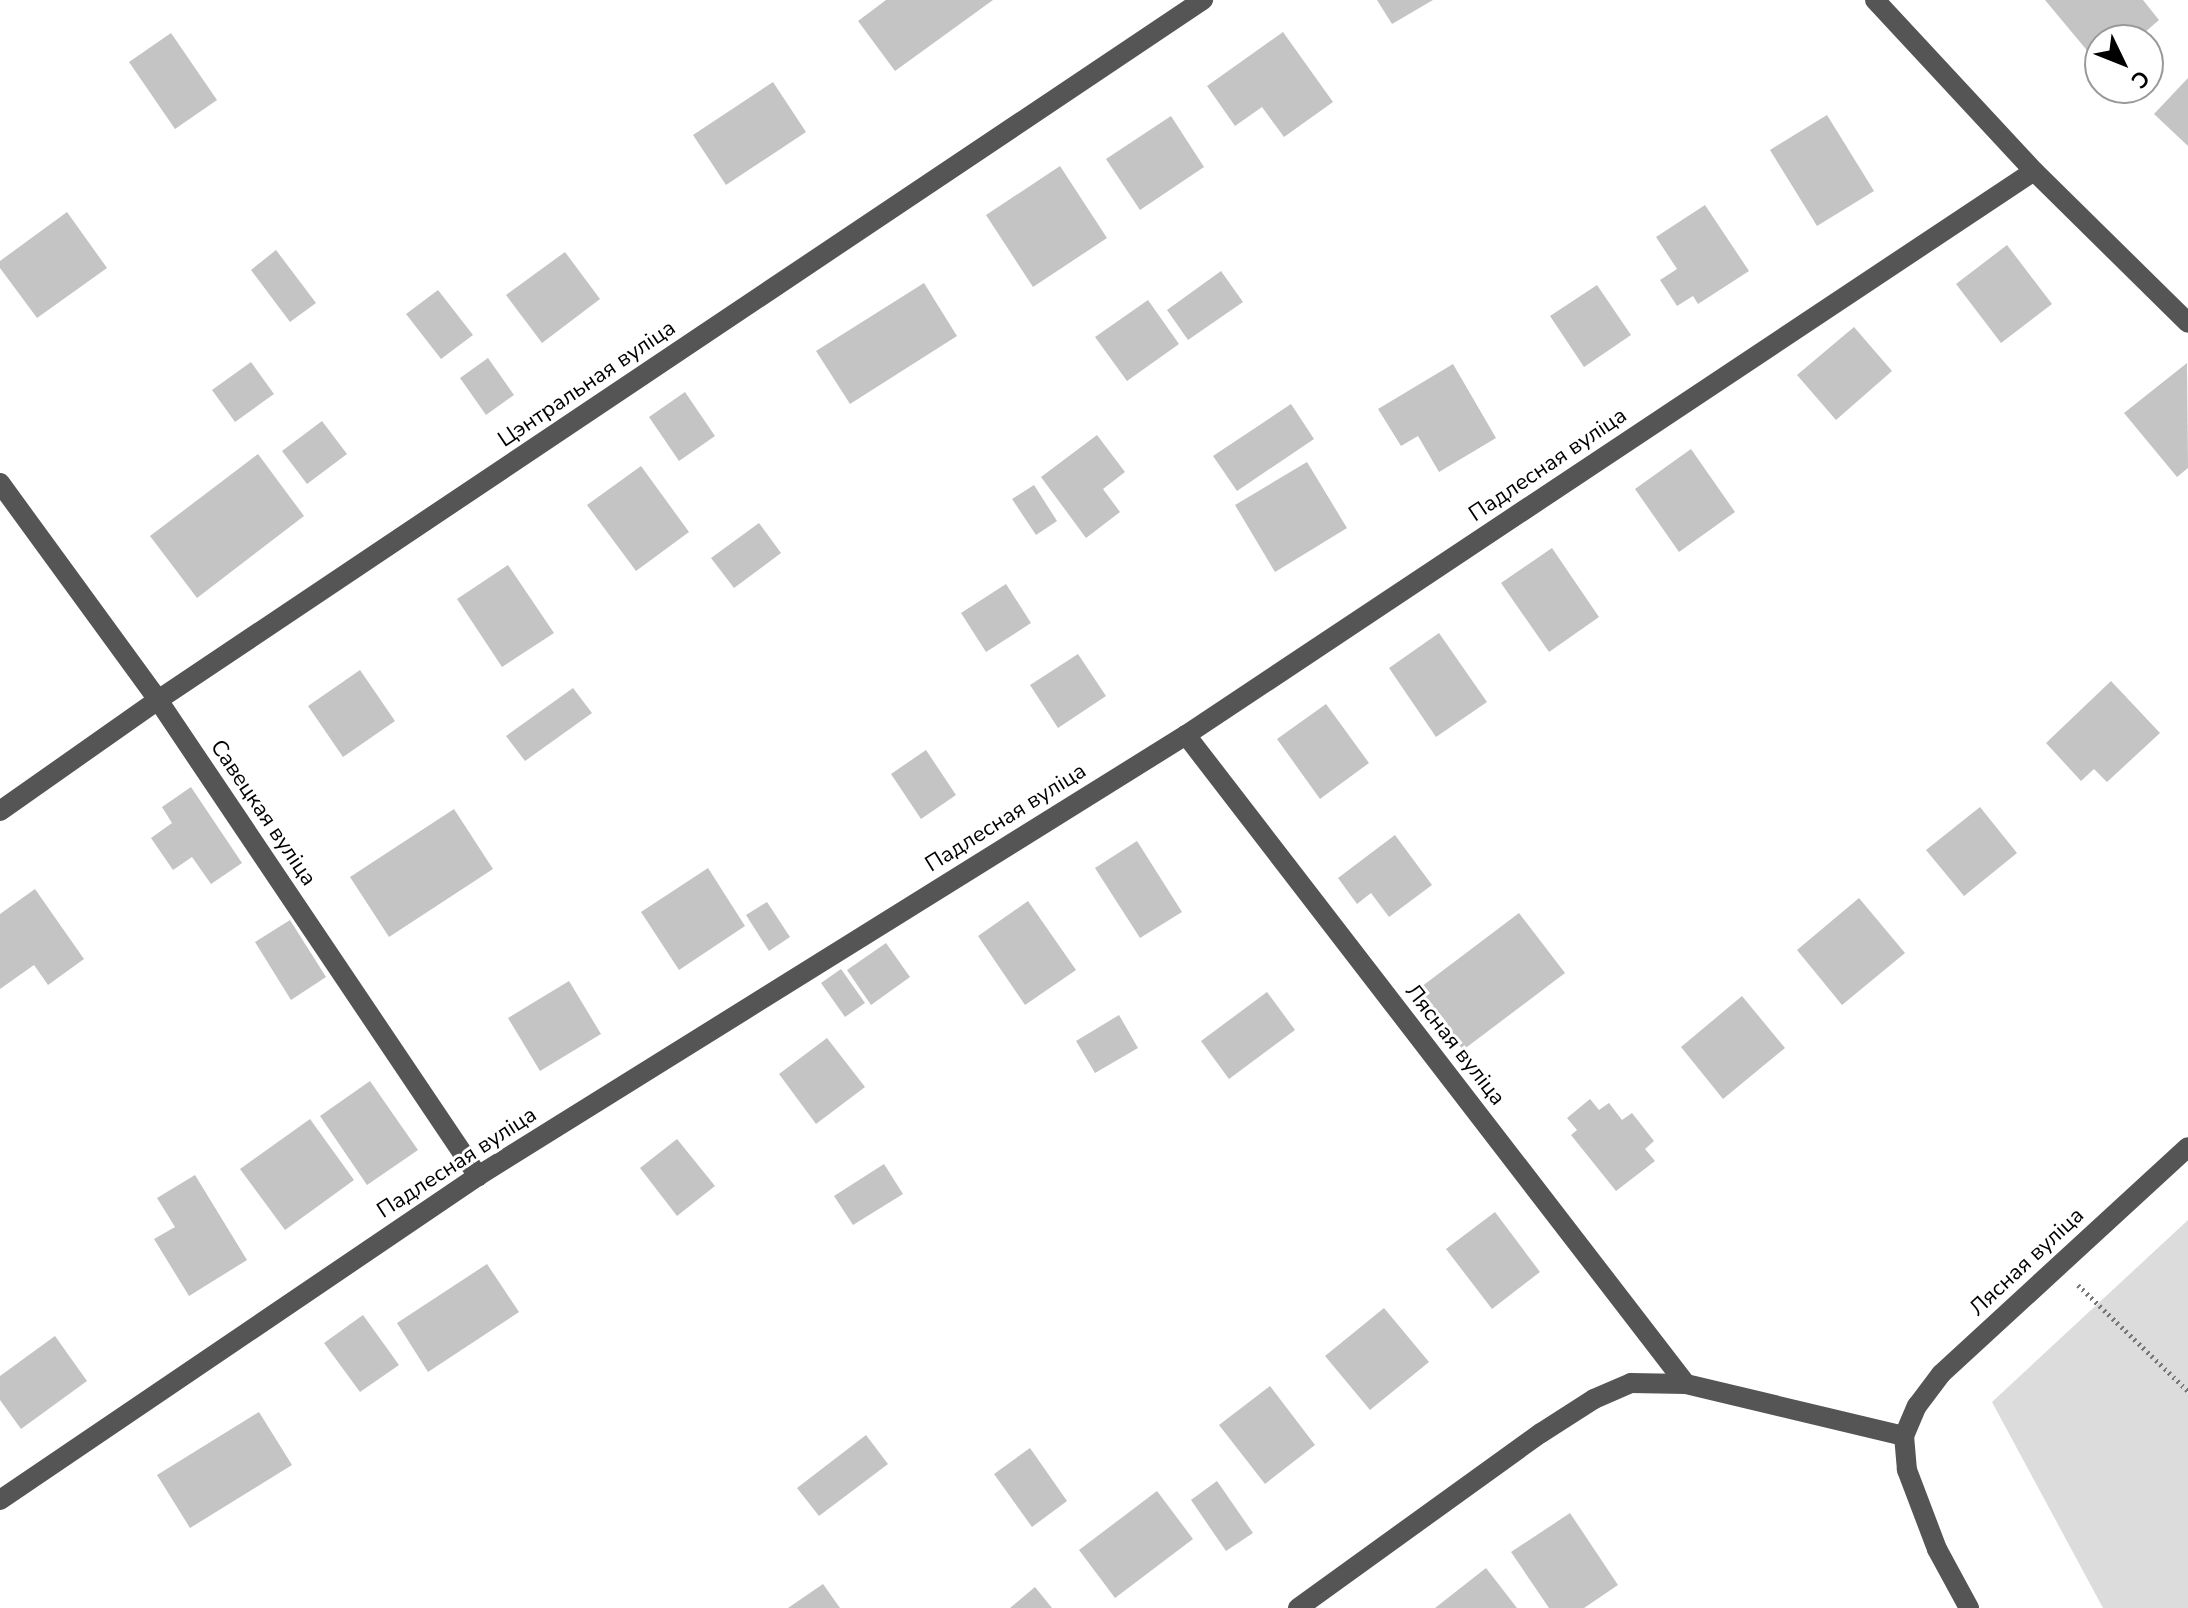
<!DOCTYPE html>
<meta charset="utf-8">
<style>
body{margin:0}
#map{position:relative;width:2188px;height:1608px;overflow:hidden;background:#fff;font-family:"Nunito Sans",sans-serif}
div>[style]{position:absolute}
.green>*{inset:0;background:#dcdcdc}
.building>*{inset:0;background:#c4c4c4}
.path>*{height:5px;margin-top:-2.5px;transform-origin:0;background:repeating-linear-gradient(90deg,#777 0 2px,transparent 0 6px)}
.minor>*{height:20px;margin:-10px;padding:0 10px;transform-origin:10px;border-radius:10px;background:#555}
span{translate:-50% -50%;white-space:nowrap;text-align:center;line-height:1.15;-webkit-text-stroke:6px #fff;paint-order:stroke}
.street-label{font-size:22px;color:#000}
.north{position:absolute;left:2084px;top:24px;width:80px;height:80px;box-sizing:border-box;background:#fff;border:2px solid #999;border-radius:50%;rotate:133deg;font-size:22px;font-weight:700;line-height:32px;text-align:center;color:#000}
.north::after{content:'';display:block;margin:auto;width:28px;height:36px;background:#000;clip-path:polygon(50% 0,100% 100%,50% 72%,0 100%)}
</style>
<div id="map">
<div class="green">
<div style="clip-path:polygon(2188px 1220px,2188px 1608px,2103px 1608px,1992px 1402px)"></div>
</div>
<div class="building">
<div style="clip-path:polygon(886px 0,993px 0,895px 71px,858px 21px)"></div>
<div style="clip-path:polygon(1377px 0,1433px 0,1392px 24px)"></div>
<div style="clip-path:polygon(2045px 0,2143px 0,2159px 20px,2136px 40px,2100px 40px,2100px 66px)"></div>
<div style="clip-path:polygon(1283px 32px,1333px 102px,1284px 137px,1262px 107px,1235px 126px,1207px 86px)"></div>
<div style="clip-path:polygon(171px 33px,217px 100px,175px 129px,129px 62px)"></div>
<div style="clip-path:polygon(2188px 78px,2188px 146px,2154px 114px)"></div>
<div style="clip-path:polygon(773px 82px,806px 132px,726px 185px,693px 135px)"></div>
<div style="clip-path:polygon(1827px 115px,1874px 191px,1817px 226px,1770px 150px)"></div>
<div style="clip-path:polygon(1171px 116px,1204px 167px,1140px 210px,1106px 159px)"></div>
<div style="clip-path:polygon(1060px 166px,1107px 238px,1033px 287px,986px 215px)"></div>
<div style="clip-path:polygon(1705px 205px,1749px 271px,1698px 304px,1693px 296px,1677px 306px,1660px 280px,1677px 269px,1656px 237px)"></div>
<div style="clip-path:polygon(67px 212px,107px 268px,37px 318px,0 268px,0 261px)"></div>
<div style="clip-path:polygon(2007px 245px,2052px 304px,2001px 343px,1956px 284px)"></div>
<div style="clip-path:polygon(276px 250px,316px 303px,290px 322px,251px 270px)"></div>
<div style="clip-path:polygon(565px 252px,600px 299px,542px 343px,506px 295px)"></div>
<div style="clip-path:polygon(1221px 271px,1243px 302px,1188px 340px,1167px 310px)"></div>
<div style="clip-path:polygon(924px 283px,957px 336px,850px 404px,816px 351px)"></div>
<div style="clip-path:polygon(1597px 285px,1631px 335px,1584px 367px,1550px 316px)"></div>
<div style="clip-path:polygon(438px 290px,473px 335px,441px 359px,406px 314px)"></div>
<div style="clip-path:polygon(1148px 300px,1179px 344px,1127px 381px,1095px 337px)"></div>
<div style="clip-path:polygon(1854px 327px,1892px 371px,1836px 420px,1797px 375px)"></div>
<div style="clip-path:polygon(488px 358px,514px 395px,486px 415px,460px 378px)"></div>
<div style="clip-path:polygon(251px 362px,274px 394px,235px 422px,212px 390px)"></div>
<div style="clip-path:polygon(2187px 363px,2188px 468px,2177px 477px,2124px 413px)"></div>
<div style="clip-path:polygon(1453px 364px,1496px 438px,1439px 472px,1418px 436px,1401px 446px,1378px 409px)"></div>
<div style="clip-path:polygon(685px 392px,715px 436px,679px 461px,649px 417px)"></div>
<div style="clip-path:polygon(1291px 404px,1314px 439px,1237px 491px,1213px 456px)"></div>
<div style="clip-path:polygon(322px 421px,347px 454px,307px 484px,282px 451px)"></div>
<div style="clip-path:polygon(1097px 435px,1125px 472px,1103px 489px,1120px 512px,1086px 538px,1041px 477px)"></div>
<div style="clip-path:polygon(1691px 449px,1735px 512px,1679px 552px,1635px 489px)"></div>
<div style="clip-path:polygon(258px 454px,304px 516px,197px 598px,150px 536px)"></div>
<div style="clip-path:polygon(1307px 462px,1347px 528px,1275px 572px,1235px 505px)"></div>
<div style="clip-path:polygon(641px 466px,689px 532px,636px 571px,587px 505px)"></div>
<div style="clip-path:polygon(1034px 485px,1057px 521px,1036px 535px,1012px 499px)"></div>
<div style="clip-path:polygon(759px 523px,781px 553px,734px 588px,711px 558px)"></div>
<div style="clip-path:polygon(1552px 548px,1599px 617px,1549px 652px,1501px 583px)"></div>
<div style="clip-path:polygon(508px 565px,554px 633px,502px 667px,457px 599px)"></div>
<div style="clip-path:polygon(1006px 584px,1031px 623px,986px 652px,961px 613px)"></div>
<div style="clip-path:polygon(1439px 633px,1487px 702px,1436px 737px,1389px 668px)"></div>
<div style="clip-path:polygon(1078px 654px,1106px 696px,1058px 728px,1030px 685px)"></div>
<div style="clip-path:polygon(360px 670px,395px 721px,343px 757px,308px 706px)"></div>
<div style="clip-path:polygon(2111px 681px,2160px 733px,2107px 782px,2094px 769px,2081px 781px,2046px 743px)"></div>
<div style="clip-path:polygon(573px 688px,592px 713px,525px 761px,506px 736px)"></div>
<div style="clip-path:polygon(1326px 704px,1369px 763px,1320px 799px,1277px 739px)"></div>
<div style="clip-path:polygon(926px 750px,956px 795px,921px 819px,891px 774px)"></div>
<div style="clip-path:polygon(191px 787px,242px 863px,211px 884px,192px 857px,173px 870px,151px 838px,172px 823px,162px 807px)"></div>
<div style="clip-path:polygon(1980px 807px,2017px 853px,1964px 896px,1926px 850px)"></div>
<div style="clip-path:polygon(454px 809px,493px 869px,389px 937px,350px 877px)"></div>
<div style="clip-path:polygon(1395px 835px,1432px 885px,1389px 917px,1371px 893px,1357px 904px,1338px 878px)"></div>
<div style="clip-path:polygon(1137px 841px,1182px 912px,1140px 938px,1095px 868px)"></div>
<div style="clip-path:polygon(708px 868px,745px 926px,679px 970px,641px 912px)"></div>
<div style="clip-path:polygon(35px 889px,84px 959px,48px 985px,34px 965px,0 989px,0 914px)"></div>
<div style="clip-path:polygon(1859px 898px,1905px 953px,1842px 1005px,1797px 950px)"></div>
<div style="clip-path:polygon(1028px 901px,1076px 970px,1025px 1005px,978px 936px)"></div>
<div style="clip-path:polygon(767px 902px,790px 937px,769px 951px,746px 915px)"></div>
<div style="clip-path:polygon(1519px 913px,1565px 973px,1463px 1050px,1417px 990px)"></div>
<div style="clip-path:polygon(290px 920px,326px 977px,291px 1000px,255px 942px)"></div>
<div style="clip-path:polygon(886px 943px,910px 977px,871px 1005px,847px 970px)"></div>
<div style="clip-path:polygon(841px 969px,865px 1003px,845px 1017px,821px 983px)"></div>
<div style="clip-path:polygon(569px 981px,601px 1034px,540px 1071px,508px 1018px)"></div>
<div style="clip-path:polygon(1267px 992px,1295px 1030px,1229px 1079px,1201px 1041px)"></div>
<div style="clip-path:polygon(1742px 996px,1785px 1048px,1723px 1099px,1681px 1047px)"></div>
<div style="clip-path:polygon(1119px 1015px,1138px 1048px,1095px 1073px,1076px 1041px)"></div>
<div style="clip-path:polygon(827px 1038px,865px 1087px,816px 1124px,779px 1074px)"></div>
<div style="clip-path:polygon(370px 1081px,418px 1150px,367px 1185px,320px 1116px)"></div>
<div style="clip-path:polygon(1590px 1099px,1599px 1110px,1609px 1103px,1622px 1120px,1632px 1113px,1654px 1141px,1645px 1149px,1655px 1161px,1616px 1191px,1571px 1135px,1577px 1130px,1567px 1118px)"></div>
<div style="clip-path:polygon(310px 1119px,354px 1180px,285px 1230px,240px 1169px)"></div>
<div style="clip-path:polygon(677px 1139px,715px 1186px,677px 1216px,640px 1168px)"></div>
<div style="clip-path:polygon(884px 1164px,903px 1194px,853px 1225px,834px 1196px)"></div>
<div style="clip-path:polygon(195px 1175px,247px 1260px,189px 1296px,154px 1239px,175px 1227px,157px 1198px)"></div>
<div style="clip-path:polygon(1495px 1212px,1540px 1272px,1492px 1309px,1446px 1249px)"></div>
<div style="clip-path:polygon(487px 1264px,519px 1312px,428px 1372px,397px 1323px)"></div>
<div style="clip-path:polygon(1384px 1308px,1429px 1362px,1370px 1410px,1325px 1356px)"></div>
<div style="clip-path:polygon(363px 1315px,399px 1365px,360px 1392px,324px 1343px)"></div>
<div style="clip-path:polygon(55px 1336px,87px 1381px,21px 1429px,0 1400px,0 1376px)"></div>
<div style="clip-path:polygon(1270px 1386px,1315px 1445px,1265px 1484px,1219px 1425px)"></div>
<div style="clip-path:polygon(259px 1412px,292px 1465px,190px 1528px,157px 1475px)"></div>
<div style="clip-path:polygon(866px 1435px,888px 1464px,819px 1516px,797px 1488px)"></div>
<div style="clip-path:polygon(1030px 1448px,1067px 1501px,1032px 1527px,994px 1474px)"></div>
<div style="clip-path:polygon(1217px 1481px,1253px 1533px,1226px 1551px,1191px 1500px)"></div>
<div style="clip-path:polygon(1157px 1491px,1193px 1539px,1115px 1598px,1079px 1550px)"></div>
<div style="clip-path:polygon(1570px 1513px,1618px 1585px,1584px 1608px,1549px 1608px,1511px 1552px)"></div>
<div style="clip-path:polygon(1486px 1568px,1517px 1608px,1435px 1608px)"></div>
<div style="clip-path:polygon(823px 1584px,840px 1608px,788px 1608px)"></div>
<div style="clip-path:polygon(1035px 1587px,1052px 1608px,1010px 1608px)"></div>
</div>
<div class="path">
<div style="left:2078px;top:1285px;width:153px;rotate:43.9deg"></div>
</div>
<div class="minor">
<div style="left:1875px;top:0;width:233px;rotate:47.1deg"></div>
<div style="left:2034px;top:171px;width:216px;rotate:44.6deg"></div>
<div style="left:0;top:483px;width:268px;rotate:53.9deg"></div>
<div style="left:158px;top:700px;width:574px;rotate:56.09deg"></div>
<div style="left:1186px;top:735px;width:819px;rotate:52.39deg"></div>
<div style="left:0;top:811px;width:193px;rotate:-35.1deg"></div>
<div style="left:158px;top:700px;width:1258px;rotate:-33.82deg"></div>
<div style="left:0;top:1500px;width:577px;rotate:-34.13deg"></div>
<div style="left:478px;top:1176px;width:834px;rotate:-31.92deg"></div>
<div style="left:1186px;top:735px;width:1018px;rotate:-33.63deg"></div>
<div style="left:1298px;top:1608px;width:299px;rotate:-35.8deg"></div>
<div style="left:1541px;top:1433px;width:63px;rotate:-32.7deg"></div>
<div style="left:1594px;top:1399px;width:40px;rotate:-23.4deg"></div>
<div style="left:1631px;top:1383px;width:55px;rotate:1deg"></div>
<div style="left:1686px;top:1384px;width:224px;rotate:13.4deg"></div>
<div style="left:1969px;top:1608px;width:67px;rotate:-118.5deg"></div>
<div style="left:1937px;top:1549px;width:85px;rotate:-110.8deg"></div>
<div style="left:1907px;top:1470px;width:34px;rotate:-95deg"></div>
<div style="left:1904px;top:1436px;width:33px;rotate:-67deg"></div>
<div style="left:1917px;top:1406px;width:40px;rotate:-53deg"></div>
<div style="left:1941px;top:1374px;width:335px;rotate:-42.6deg"></div>
</div>
<div class="street-label">
<span style="left:587px;top:384px;rotate:-34deg">Цэнтральная вуліца</span>
<span style="left:1548px;top:465px;rotate:-34deg">Падлесная вуліца</span>
<span style="left:263px;top:813px;rotate:56deg">Савецкая вуліца</span>
<span style="left:1006px;top:818px;rotate:-32deg">Падлесная вуліца</span>
<span style="left:1455px;top:1045px;rotate:52deg">Лясная вуліца</span>
<span style="left:457px;top:1163px;rotate:-33deg">Падлесная вуліца</span>
<span style="left:2027px;top:1262px;rotate:-43deg">Лясная вуліца</span>
</div>
<div class="north">С</div>
</div>
